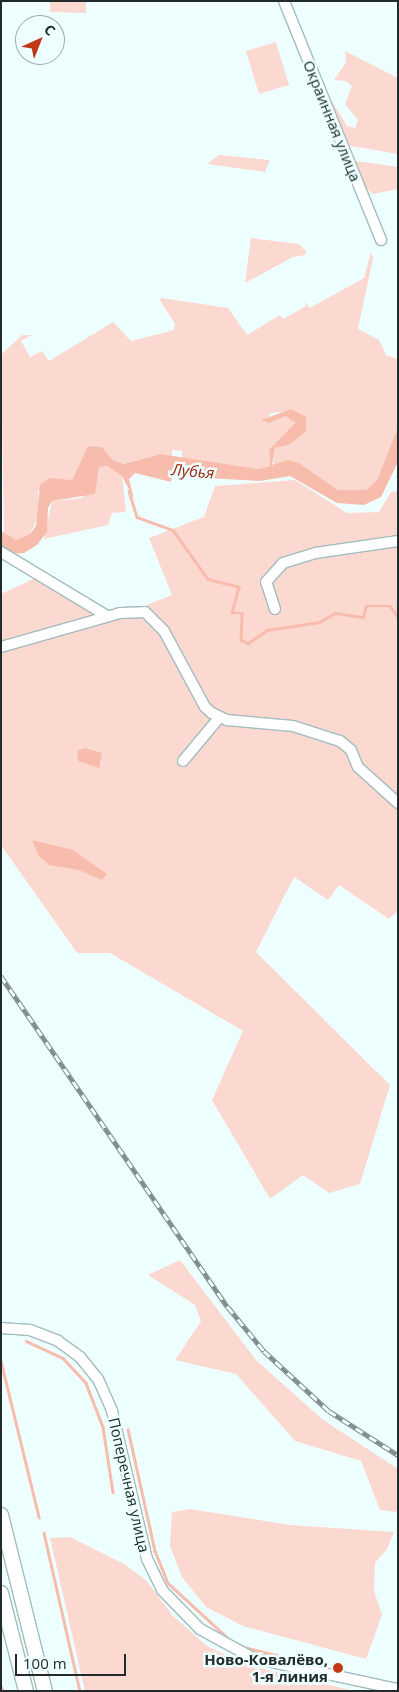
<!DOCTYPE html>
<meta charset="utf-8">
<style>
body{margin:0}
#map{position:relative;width:399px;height:1692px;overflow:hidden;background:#eff;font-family:"Open Sans",sans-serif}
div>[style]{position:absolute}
.green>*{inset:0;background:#fbd9d1}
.water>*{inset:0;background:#f8bcad}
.stream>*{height:2.5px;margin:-1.25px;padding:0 1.25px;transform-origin:1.25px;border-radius:1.25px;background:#f8bcad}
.roads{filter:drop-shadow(1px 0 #a2bcbc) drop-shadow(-1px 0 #a2bcbc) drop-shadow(0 1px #a2bcbc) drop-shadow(0 -1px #a2bcbc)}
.minor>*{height:10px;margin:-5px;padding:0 5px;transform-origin:5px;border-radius:5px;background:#fff}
.highway>*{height:14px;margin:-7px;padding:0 7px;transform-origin:7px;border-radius:7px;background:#fff}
.rail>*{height:4.5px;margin-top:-2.25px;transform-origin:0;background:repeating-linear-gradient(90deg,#eff 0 8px,#7d8a8a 0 16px);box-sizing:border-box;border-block:1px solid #7d8a8a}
.dots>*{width:14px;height:14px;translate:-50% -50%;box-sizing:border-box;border:2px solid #eff;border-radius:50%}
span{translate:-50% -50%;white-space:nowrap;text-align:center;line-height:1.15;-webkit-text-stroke:5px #eff;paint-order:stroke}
.street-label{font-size:15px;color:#212b2b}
.poi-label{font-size:15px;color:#212b2b;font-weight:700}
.right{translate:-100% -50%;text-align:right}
.water-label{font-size:16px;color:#9a2b0f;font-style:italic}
.frame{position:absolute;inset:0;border:2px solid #212b2b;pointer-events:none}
.north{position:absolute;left:15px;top:15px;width:50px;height:50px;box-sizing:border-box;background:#eff;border:1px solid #9caaaa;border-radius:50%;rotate:44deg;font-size:14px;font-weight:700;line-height:20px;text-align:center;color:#212b2b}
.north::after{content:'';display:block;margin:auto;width:18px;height:22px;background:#c33917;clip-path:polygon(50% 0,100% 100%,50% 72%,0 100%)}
.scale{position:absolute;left:15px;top:1654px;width:111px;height:22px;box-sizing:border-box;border:2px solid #212b2b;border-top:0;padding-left:6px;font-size:15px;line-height:18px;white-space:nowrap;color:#212b2b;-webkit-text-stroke:4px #eff;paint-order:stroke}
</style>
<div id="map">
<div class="green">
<div style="clip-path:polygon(50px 1px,86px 1px,86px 13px,50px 12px)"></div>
<div style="clip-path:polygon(276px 42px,289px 85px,259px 94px,246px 51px)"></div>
<div style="clip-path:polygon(345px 51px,398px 78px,398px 154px,345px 145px,323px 93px,329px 96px,347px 126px,355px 128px,358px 120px,345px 104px,352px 86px,346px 81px,334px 80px,346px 62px)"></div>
<div style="clip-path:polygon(219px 155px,220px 155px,270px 160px,265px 172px,207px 164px)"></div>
<div style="clip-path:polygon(349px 160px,398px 167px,398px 189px,373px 194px,361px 184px)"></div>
<div style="clip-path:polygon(251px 238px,299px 244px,306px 251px,305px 255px,293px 257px,245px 283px)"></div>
<div style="clip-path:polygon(371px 252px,373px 258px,358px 329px,379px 340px,386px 355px,398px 359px,398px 427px,377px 480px,366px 490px,338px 490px,299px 463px,273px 465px,275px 448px,289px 445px,306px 432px,288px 411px,279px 412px,271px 413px,264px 423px,286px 416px,293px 418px,294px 428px,269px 450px,270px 466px,258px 469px,182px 460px,182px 451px,172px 450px,172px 456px,159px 454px,124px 464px,113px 460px,102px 447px,88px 446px,72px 480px,61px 480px,38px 491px,38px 517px,30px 534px,16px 540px,4px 535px,1px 355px,22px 335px,32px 335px,21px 341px,30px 357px,42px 351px,49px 361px,113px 322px,131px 341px,174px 330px,175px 324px,159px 299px,162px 298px,228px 308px,247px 335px,280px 315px,283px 319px,306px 306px,304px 301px,310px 308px,364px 278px)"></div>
<div style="clip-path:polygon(107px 466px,122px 476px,126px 512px,112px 513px,108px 525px,44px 539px,52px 501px,82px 498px,98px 467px)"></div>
<div style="clip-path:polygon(295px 480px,347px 513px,379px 512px,391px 492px,398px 491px,398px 911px,389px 919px,339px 885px,328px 900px,294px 877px,256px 952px,390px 1085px,360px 1184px,329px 1193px,303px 1175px,270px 1199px,212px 1100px,243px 1031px,110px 953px,77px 953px,1px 845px,1px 594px,35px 578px,107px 621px,172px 595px,149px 538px,204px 517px,215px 486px)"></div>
<div style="clip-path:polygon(180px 1260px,256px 1360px,322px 1419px,398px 1469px,398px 1512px,380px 1510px,361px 1461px,295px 1441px,236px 1374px,175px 1360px,201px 1321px,195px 1305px,148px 1275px)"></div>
<div style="clip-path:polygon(190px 1509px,291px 1525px,394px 1532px,387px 1549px,375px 1563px,374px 1591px,382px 1615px,366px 1659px,243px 1626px,206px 1607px,182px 1577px,170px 1546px,172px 1512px)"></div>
<div style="clip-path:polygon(70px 1537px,124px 1564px,146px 1580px,172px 1615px,207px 1646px,248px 1665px,354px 1691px,85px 1691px,50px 1538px)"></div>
</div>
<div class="water">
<div style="clip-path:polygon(291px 409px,306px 417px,306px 432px,289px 445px,275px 448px,272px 465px,288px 460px,299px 463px,338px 490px,366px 490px,377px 480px,398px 427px,398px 462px,381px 497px,364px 505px,337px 503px,290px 476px,260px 481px,172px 476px,171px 482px,135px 473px,129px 479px,134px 499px,122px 476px,107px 466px,99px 467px,95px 494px,52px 501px,48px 508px,47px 532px,37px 545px,24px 553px,11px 554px,1px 548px,1px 531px,16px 540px,30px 534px,36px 526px,40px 485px,49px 478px,72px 480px,88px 446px,102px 447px,113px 460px,124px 464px,160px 454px,258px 469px,270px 466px,269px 450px,295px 423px,286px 416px,269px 423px,261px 420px)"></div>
<div style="clip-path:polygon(85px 748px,102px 753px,99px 768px,78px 761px,77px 751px)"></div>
<div style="clip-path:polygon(32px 840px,73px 850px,107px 874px,102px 880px,79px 870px,49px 865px,38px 855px)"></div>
</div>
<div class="stream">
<div style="left:129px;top:491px;width:27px;rotate:73deg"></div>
<div style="left:137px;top:517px;width:38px;rotate:20deg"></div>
<div style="left:173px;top:530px;width:60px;rotate:54.5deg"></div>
<div style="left:208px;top:579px;width:32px;rotate:14deg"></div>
<div style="left:239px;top:587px;width:27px;rotate:105deg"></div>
<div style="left:232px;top:613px;width:10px"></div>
<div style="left:242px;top:613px;width:27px;rotate:92deg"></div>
<div style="left:241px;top:640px;width:8px;rotate:23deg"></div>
<div style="left:248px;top:643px;width:23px;rotate:-34deg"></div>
<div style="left:267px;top:630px;width:53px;rotate:-8.7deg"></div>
<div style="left:319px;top:622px;width:18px;rotate:-29deg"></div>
<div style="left:335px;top:613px;width:28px;rotate:8deg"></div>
<div style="left:363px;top:617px;width:11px;rotate:-75deg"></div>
<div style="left:366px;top:606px;width:24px"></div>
<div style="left:390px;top:606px;width:14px;rotate:54deg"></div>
<div style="left:26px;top:1341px;width:41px;rotate:24.7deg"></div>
<div style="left:63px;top:1358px;width:34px;rotate:47deg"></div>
<div style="left:86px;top:1383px;width:47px;rotate:68.9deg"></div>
<div style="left:103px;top:1427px;width:66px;rotate:81.3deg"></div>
<div style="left:1px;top:1361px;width:161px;rotate:76.3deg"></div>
<div style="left:128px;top:1429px;width:125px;rotate:77.5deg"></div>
<div style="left:155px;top:1551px;width:35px;rotate:68deg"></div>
<div style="left:168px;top:1583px;width:83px;rotate:42.6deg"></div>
<div style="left:44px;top:1533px;width:162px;rotate:77.2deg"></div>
<div style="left:240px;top:1646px;width:49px;rotate:14deg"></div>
<div style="left:1px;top:1686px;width:5px;rotate:68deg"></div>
</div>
<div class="roads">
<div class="minor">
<div style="left:284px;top:1px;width:258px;rotate:67.9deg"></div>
<div style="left:1px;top:552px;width:124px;rotate:31.1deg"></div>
<div style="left:275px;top:609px;width:28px;rotate:-108deg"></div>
<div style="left:266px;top:582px;width:25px;rotate:-48deg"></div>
<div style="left:283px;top:563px;width:34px;rotate:-17deg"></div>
<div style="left:315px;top:553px;width:84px;rotate:-8.2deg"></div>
<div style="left:1px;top:647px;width:124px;rotate:-15.9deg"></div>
<div style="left:120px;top:613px;width:25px;rotate:-2deg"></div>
<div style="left:145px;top:612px;width:27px;rotate:45deg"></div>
<div style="left:164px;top:631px;width:86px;rotate:61.7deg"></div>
<div style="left:205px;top:707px;width:9px;rotate:41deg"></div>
<div style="left:212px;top:713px;width:17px;rotate:25deg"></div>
<div style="left:227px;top:720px;width:66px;rotate:5.2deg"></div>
<div style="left:293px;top:726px;width:49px;rotate:17.7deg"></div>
<div style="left:340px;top:741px;width:14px;rotate:39deg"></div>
<div style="left:351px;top:750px;width:18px;rotate:68deg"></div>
<div style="left:358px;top:767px;width:54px;rotate:42deg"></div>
<div style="left:183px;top:761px;width:56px;rotate:-50.1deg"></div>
<div style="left:1px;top:1328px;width:29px;rotate:4deg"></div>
<div style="left:30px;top:1330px;width:30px;rotate:21deg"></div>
<div style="left:58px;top:1341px;width:27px;rotate:36deg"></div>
<div style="left:80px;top:1357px;width:28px;rotate:51deg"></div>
<div style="left:98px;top:1379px;width:35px;rotate:66deg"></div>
<div style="left:112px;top:1411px;width:152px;rotate:76.7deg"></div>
<div style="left:147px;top:1559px;width:34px;rotate:64deg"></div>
<div style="left:162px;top:1590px;width:54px;rotate:45.7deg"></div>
<div style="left:200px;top:1629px;width:60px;rotate:28.7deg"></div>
<div style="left:253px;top:1658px;width:148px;rotate:12.1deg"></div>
</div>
<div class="highway">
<div style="left:1px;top:1515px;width:181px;rotate:76deg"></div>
<div style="left:1px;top:1593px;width:101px;rotate:75.7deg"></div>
</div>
</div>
<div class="rail">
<div style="left:1px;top:976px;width:401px;rotate:55.6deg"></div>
<div style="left:228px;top:1307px;width:57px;rotate:50.7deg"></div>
<div style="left:264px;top:1351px;width:88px;rotate:42.7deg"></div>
<div style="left:329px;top:1411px;width:82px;rotate:32.5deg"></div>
</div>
<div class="dots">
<div style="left:338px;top:1668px;background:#c33917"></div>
</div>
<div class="street-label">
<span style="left:332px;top:121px;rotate:68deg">Окраинная улица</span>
<span style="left:129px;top:1485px;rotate:77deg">Поперечная улица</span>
</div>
<div class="poi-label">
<span class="right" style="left:328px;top:1668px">Ново-Ковалёво,<br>1-я линия</span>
</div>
<div class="water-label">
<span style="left:193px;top:471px;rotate:5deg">Лубья</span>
</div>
<div class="frame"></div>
<div class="north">С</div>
<div class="scale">100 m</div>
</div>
